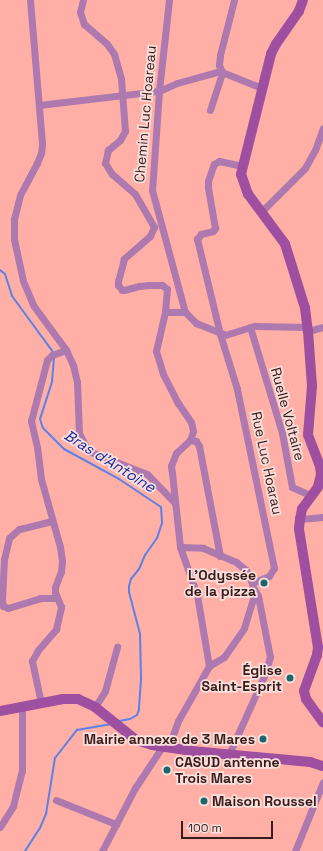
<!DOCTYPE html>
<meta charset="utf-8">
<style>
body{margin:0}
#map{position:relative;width:323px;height:851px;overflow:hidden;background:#ffafa5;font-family:"Space Grotesk",sans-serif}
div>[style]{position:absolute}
.stream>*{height:2px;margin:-1px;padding:0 1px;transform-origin:1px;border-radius:1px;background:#5c81e7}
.street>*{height:7px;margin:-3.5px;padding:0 3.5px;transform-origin:3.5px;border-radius:3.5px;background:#ae79ae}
.secondary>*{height:10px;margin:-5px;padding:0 5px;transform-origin:5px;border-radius:5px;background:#9f4fa0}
.dots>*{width:11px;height:11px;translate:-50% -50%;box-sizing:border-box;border:2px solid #fae0dd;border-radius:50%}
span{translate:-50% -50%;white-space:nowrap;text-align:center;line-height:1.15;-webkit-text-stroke:3.5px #fae0dd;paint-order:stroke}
.street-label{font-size:14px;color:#391c19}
.poi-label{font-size:14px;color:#391c19;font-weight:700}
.right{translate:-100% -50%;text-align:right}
.left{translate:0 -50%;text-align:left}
.water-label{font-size:15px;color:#152aa0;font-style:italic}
.scale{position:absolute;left:181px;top:821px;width:92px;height:18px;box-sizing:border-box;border:2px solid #391c19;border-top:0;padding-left:5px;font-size:12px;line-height:14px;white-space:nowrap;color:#391c19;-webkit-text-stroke:3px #fae0dd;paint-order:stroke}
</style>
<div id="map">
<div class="stream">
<div style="left:0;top:270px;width:6px;rotate:39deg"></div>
<div style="left:5px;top:274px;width:23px;rotate:72deg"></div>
<div style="left:12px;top:296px;width:69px;rotate:53.8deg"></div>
<div style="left:54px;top:358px;width:24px;rotate:95deg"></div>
<div style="left:52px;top:382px;width:39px;rotate:108deg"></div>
<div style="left:40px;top:419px;width:9px;rotate:72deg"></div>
<div style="left:43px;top:428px;width:30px;rotate:45deg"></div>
<div style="left:64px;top:449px;width:63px;rotate:28.6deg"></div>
<div style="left:119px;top:479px;width:50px;rotate:33.7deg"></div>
<div style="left:161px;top:507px;width:16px;rotate:86deg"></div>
<div style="left:162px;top:523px;width:16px;rotate:108deg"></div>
<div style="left:157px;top:538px;width:21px;rotate:125deg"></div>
<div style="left:145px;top:555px;width:15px;rotate:113deg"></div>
<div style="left:139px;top:569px;width:13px;rotate:129deg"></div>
<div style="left:131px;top:579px;width:7px;rotate:106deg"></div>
<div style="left:129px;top:586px;width:6px;rotate:90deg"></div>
<div style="left:129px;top:592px;width:43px;rotate:75.3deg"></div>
<div style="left:140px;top:634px;width:45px;rotate:88.7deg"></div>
<div style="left:141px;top:679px;width:31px;rotate:94deg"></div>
<div style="left:139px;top:710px;width:5px;rotate:112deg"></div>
<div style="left:137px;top:715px;width:8px;rotate:150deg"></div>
<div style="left:130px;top:719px;width:11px;rotate:170deg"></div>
<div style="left:25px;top:851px;width:27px;rotate:-57deg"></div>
<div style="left:40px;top:828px;width:15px;rotate:-67deg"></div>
<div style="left:46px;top:814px;width:57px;rotate:-80.9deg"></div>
<div style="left:55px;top:758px;width:36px;rotate:-52deg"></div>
<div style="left:77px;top:730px;width:35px;rotate:-10deg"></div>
</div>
<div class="street">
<div style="left:30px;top:0;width:144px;rotate:85.2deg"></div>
<div style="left:42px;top:144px;width:9px;rotate:96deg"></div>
<div style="left:41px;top:153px;width:11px;rotate:112deg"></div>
<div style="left:37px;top:163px;width:36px;rotate:118deg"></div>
<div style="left:20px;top:195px;width:25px;rotate:104deg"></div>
<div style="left:14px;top:219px;width:20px;rotate:90deg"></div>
<div style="left:14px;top:239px;width:43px;rotate:77.9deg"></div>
<div style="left:23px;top:281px;width:26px;rotate:67deg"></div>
<div style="left:33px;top:305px;width:56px;rotate:53.7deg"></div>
<div style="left:66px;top:350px;width:17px;rotate:65deg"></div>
<div style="left:73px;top:365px;width:17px;rotate:77deg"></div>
<div style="left:77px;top:382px;width:51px;rotate:87.8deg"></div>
<div style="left:79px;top:433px;width:16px;rotate:63deg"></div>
<div style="left:86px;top:447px;width:7px;rotate:45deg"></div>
<div style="left:91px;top:452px;width:60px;rotate:21.4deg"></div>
<div style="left:147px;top:474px;width:40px;rotate:46deg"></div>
<div style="left:83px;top:0;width:12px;rotate:104deg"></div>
<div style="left:80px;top:12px;width:13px;rotate:72deg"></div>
<div style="left:84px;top:24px;width:30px;rotate:41deg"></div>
<div style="left:107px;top:44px;width:12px;rotate:55deg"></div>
<div style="left:114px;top:54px;width:26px;rotate:74deg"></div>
<div style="left:121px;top:79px;width:52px;rotate:85.6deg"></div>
<div style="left:125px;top:131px;width:10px;rotate:119deg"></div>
<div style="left:120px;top:140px;width:16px;rotate:140deg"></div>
<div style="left:108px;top:150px;width:13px;rotate:103deg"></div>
<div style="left:105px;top:163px;width:13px;rotate:58deg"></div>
<div style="left:112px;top:174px;width:30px;rotate:41deg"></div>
<div style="left:135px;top:194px;width:38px;rotate:60deg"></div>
<div style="left:154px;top:227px;width:10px;rotate:114deg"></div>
<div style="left:150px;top:236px;width:35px;rotate:139deg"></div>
<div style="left:124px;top:259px;width:23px;rotate:105deg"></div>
<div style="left:118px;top:281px;width:4px;rotate:90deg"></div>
<div style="left:118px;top:285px;width:6px;rotate:51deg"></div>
<div style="left:122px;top:290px;width:2px"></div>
<div style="left:124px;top:290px;width:16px;rotate:-15deg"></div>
<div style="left:139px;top:286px;width:10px;rotate:-6deg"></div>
<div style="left:149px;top:285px;width:13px"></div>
<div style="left:162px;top:285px;width:6px;rotate:39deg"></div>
<div style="left:167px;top:289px;width:23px;rotate:95deg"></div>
<div style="left:165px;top:312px;width:40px;rotate:103deg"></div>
<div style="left:156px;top:351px;width:24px;rotate:73deg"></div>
<div style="left:163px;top:374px;width:33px;rotate:63deg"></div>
<div style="left:178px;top:403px;width:23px;rotate:56deg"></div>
<div style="left:191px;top:422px;width:9px;rotate:77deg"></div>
<div style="left:193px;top:431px;width:9px;rotate:108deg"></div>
<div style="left:190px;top:440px;width:19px;rotate:137deg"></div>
<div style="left:176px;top:453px;width:14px;rotate:111deg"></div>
<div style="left:171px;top:466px;width:7px;rotate:82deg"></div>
<div style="left:172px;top:473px;width:74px;rotate:83.8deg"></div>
<div style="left:180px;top:547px;width:51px;rotate:70.5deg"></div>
<div style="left:197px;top:595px;width:72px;rotate:80.4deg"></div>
<div style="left:209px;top:666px;width:63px;rotate:119.4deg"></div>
<div style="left:178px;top:721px;width:29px;rotate:110deg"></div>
<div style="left:169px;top:0;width:92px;rotate:96.3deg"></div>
<div style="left:159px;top:91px;width:99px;rotate:94deg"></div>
<div style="left:152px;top:190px;width:126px;rotate:74.9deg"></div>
<div style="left:185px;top:312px;width:16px;rotate:45deg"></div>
<div style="left:196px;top:323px;width:31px;rotate:22deg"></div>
<div style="left:225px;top:335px;width:31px;rotate:-17deg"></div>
<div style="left:255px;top:326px;width:52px;rotate:1.1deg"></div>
<div style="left:39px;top:105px;width:121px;rotate:-6.7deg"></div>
<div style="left:159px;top:91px;width:20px;rotate:-24deg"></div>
<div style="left:177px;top:83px;width:41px;rotate:-15.4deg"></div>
<div style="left:217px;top:72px;width:5px"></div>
<div style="left:222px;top:72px;width:43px;rotate:21.8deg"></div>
<div style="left:210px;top:110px;width:40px;rotate:-72deg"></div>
<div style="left:222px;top:72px;width:8px;rotate:-113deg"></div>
<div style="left:219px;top:65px;width:10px;rotate:-84deg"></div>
<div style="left:220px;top:55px;width:57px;rotate:-75.7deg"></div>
<div style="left:261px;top:212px;width:62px;rotate:-45deg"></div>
<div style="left:305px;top:168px;width:21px;rotate:-61deg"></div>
<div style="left:315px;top:150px;width:23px;rotate:-70deg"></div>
<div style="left:165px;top:312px;width:20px"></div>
<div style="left:250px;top:327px;width:111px;rotate:73.2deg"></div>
<div style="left:282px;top:433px;width:55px;rotate:79.5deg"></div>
<div style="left:292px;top:487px;width:22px;rotate:24deg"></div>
<div style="left:308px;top:331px;width:16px;rotate:-15deg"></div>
<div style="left:190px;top:440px;width:6px;rotate:9deg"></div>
<div style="left:196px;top:441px;width:6px;rotate:59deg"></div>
<div style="left:199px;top:446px;width:112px;rotate:79.2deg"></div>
<div style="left:300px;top:519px;width:23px;rotate:-5deg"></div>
<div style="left:52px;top:521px;width:34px;rotate:166deg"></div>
<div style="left:19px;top:529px;width:13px;rotate:138deg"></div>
<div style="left:9px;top:538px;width:22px;rotate:103deg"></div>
<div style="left:4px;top:559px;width:41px;rotate:92.8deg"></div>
<div style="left:2px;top:600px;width:6px;rotate:81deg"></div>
<div style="left:3px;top:606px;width:5px;rotate:22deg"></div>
<div style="left:8px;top:608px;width:34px;rotate:-17deg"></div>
<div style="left:40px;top:598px;width:17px"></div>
<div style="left:180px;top:547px;width:23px;rotate:2deg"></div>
<div style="left:203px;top:548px;width:36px;rotate:23deg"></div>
<div style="left:236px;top:562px;width:13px;rotate:39deg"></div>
<div style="left:246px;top:570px;width:14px;rotate:65deg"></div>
<div style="left:209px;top:666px;width:17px;rotate:-31deg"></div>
<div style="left:224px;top:657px;width:35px;rotate:-55deg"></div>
<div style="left:244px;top:628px;width:34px;rotate:-73deg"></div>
<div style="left:254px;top:595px;width:12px;rotate:-99deg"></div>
<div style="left:252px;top:583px;width:18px;rotate:-22deg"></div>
<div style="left:269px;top:576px;width:9px;rotate:-58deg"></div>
<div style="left:274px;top:568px;width:183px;rotate:-101.7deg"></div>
<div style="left:237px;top:389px;width:58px;rotate:-107.2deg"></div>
<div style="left:220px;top:334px;width:98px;rotate:-103.6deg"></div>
<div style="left:197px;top:239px;width:6px;rotate:-51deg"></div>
<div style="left:201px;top:234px;width:12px;rotate:-14deg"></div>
<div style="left:213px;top:231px;width:4px;rotate:-56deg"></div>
<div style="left:215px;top:228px;width:41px;rotate:-99.9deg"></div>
<div style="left:208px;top:188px;width:7px;rotate:-90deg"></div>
<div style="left:208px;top:181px;width:18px;rotate:-71deg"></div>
<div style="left:214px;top:164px;width:6px;rotate:-31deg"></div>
<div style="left:219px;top:161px;width:24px;rotate:12deg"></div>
<div style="left:41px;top:703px;width:43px;rotate:-102.1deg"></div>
<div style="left:32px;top:661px;width:13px;rotate:-61deg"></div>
<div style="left:38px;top:650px;width:28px;rotate:-49deg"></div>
<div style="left:56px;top:629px;width:23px;rotate:-77deg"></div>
<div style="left:61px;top:607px;width:16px;rotate:-112deg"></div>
<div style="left:55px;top:592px;width:5px;rotate:-90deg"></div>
<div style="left:55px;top:587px;width:17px;rotate:-69deg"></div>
<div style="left:61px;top:571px;width:10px;rotate:-84deg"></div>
<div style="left:62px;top:561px;width:14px;rotate:-98deg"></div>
<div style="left:60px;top:547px;width:71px;rotate:-105.6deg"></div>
<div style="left:41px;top:479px;width:32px;rotate:-97deg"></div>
<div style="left:37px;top:447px;width:27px;rotate:-103deg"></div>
<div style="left:31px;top:421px;width:63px;rotate:-75.3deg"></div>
<div style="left:47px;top:360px;width:7px;rotate:-45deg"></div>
<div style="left:52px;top:355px;width:15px;rotate:-20deg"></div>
<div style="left:95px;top:707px;width:19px;rotate:-58deg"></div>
<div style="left:105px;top:691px;width:46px;rotate:-74.7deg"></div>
<div style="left:229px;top:754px;width:88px;rotate:-65.8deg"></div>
<div style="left:265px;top:674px;width:18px;rotate:-74deg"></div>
<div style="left:270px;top:657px;width:62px;rotate:-101.1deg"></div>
<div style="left:258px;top:596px;width:7px;rotate:-117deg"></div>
<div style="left:56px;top:800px;width:65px;rotate:21.8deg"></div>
<div style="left:0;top:827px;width:25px;rotate:-58deg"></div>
<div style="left:13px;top:806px;width:36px;rotate:-76deg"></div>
<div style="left:22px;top:771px;width:64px;rotate:-90deg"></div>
<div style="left:102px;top:851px;width:71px;rotate:-62.4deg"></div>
<div style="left:135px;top:788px;width:49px;rotate:-56.6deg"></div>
<div style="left:295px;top:851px;width:74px;rotate:-67.9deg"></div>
</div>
<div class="secondary">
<div style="left:303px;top:0;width:12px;rotate:110deg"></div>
<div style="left:299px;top:11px;width:40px;rotate:124.9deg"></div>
<div style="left:276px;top:44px;width:11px;rotate:117deg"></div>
<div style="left:271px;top:54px;width:124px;rotate:104deg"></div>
<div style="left:241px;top:174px;width:21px;rotate:71deg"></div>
<div style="left:248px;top:194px;width:62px;rotate:53.5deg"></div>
<div style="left:285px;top:244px;width:67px;rotate:72.6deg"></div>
<div style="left:305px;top:308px;width:23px;rotate:83deg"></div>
<div style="left:308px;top:331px;width:55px;rotate:85.8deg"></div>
<div style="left:312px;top:386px;width:49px;rotate:94.7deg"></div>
<div style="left:308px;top:435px;width:33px;rotate:69deg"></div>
<div style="left:320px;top:466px;width:8px;rotate:83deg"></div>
<div style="left:321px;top:474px;width:13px;rotate:103deg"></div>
<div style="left:318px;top:487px;width:27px;rotate:126deg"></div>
<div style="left:302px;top:509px;width:10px;rotate:101deg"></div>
<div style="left:300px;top:519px;width:10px;rotate:96deg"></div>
<div style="left:299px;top:529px;width:120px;rotate:80.9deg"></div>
<div style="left:318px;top:647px;width:8px;rotate:97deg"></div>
<div style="left:317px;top:655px;width:38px;rotate:110deg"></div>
<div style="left:304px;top:691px;width:8px;rotate:76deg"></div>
<div style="left:306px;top:699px;width:29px;rotate:54deg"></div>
<div style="left:0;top:711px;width:64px;rotate:-10.8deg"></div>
<div style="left:63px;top:699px;width:15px"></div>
<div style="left:78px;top:699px;width:19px;rotate:25deg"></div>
<div style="left:95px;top:707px;width:53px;rotate:38.8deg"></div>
<div style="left:136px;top:740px;width:17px;rotate:17deg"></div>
<div style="left:152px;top:745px;width:40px;rotate:8.5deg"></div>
<div style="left:192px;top:751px;width:119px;rotate:5.3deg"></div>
<div style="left:310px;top:762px;width:13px;rotate:18deg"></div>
</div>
<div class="dots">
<div style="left:264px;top:583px;background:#1a666f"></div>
<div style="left:290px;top:678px;background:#1a666f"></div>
<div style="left:263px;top:739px;background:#1a666f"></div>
<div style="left:167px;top:770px;background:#1a666f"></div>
<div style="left:204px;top:801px;background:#1a666f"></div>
</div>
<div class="street-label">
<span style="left:145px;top:114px;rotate:-85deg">Chemin Luc Hoareau</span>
<span style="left:288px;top:414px;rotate:75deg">Ruelle Voltaire</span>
<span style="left:267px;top:463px;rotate:78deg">Rue Luc Hoarau</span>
</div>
<div class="poi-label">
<span class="right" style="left:256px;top:583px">L'Odyssée<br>de la pizza</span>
<span class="right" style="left:282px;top:678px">Église<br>Saint-Esprit</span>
<span class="right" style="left:255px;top:739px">Mairie annexe de 3 Mares</span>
<span class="left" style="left:175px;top:770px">CASUD antenne<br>Trois Mares</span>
<span class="left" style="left:212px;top:801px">Maison Roussel</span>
</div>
<div class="water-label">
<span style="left:110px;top:461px;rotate:32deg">Bras d'Antoine</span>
</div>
<div class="scale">100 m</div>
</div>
